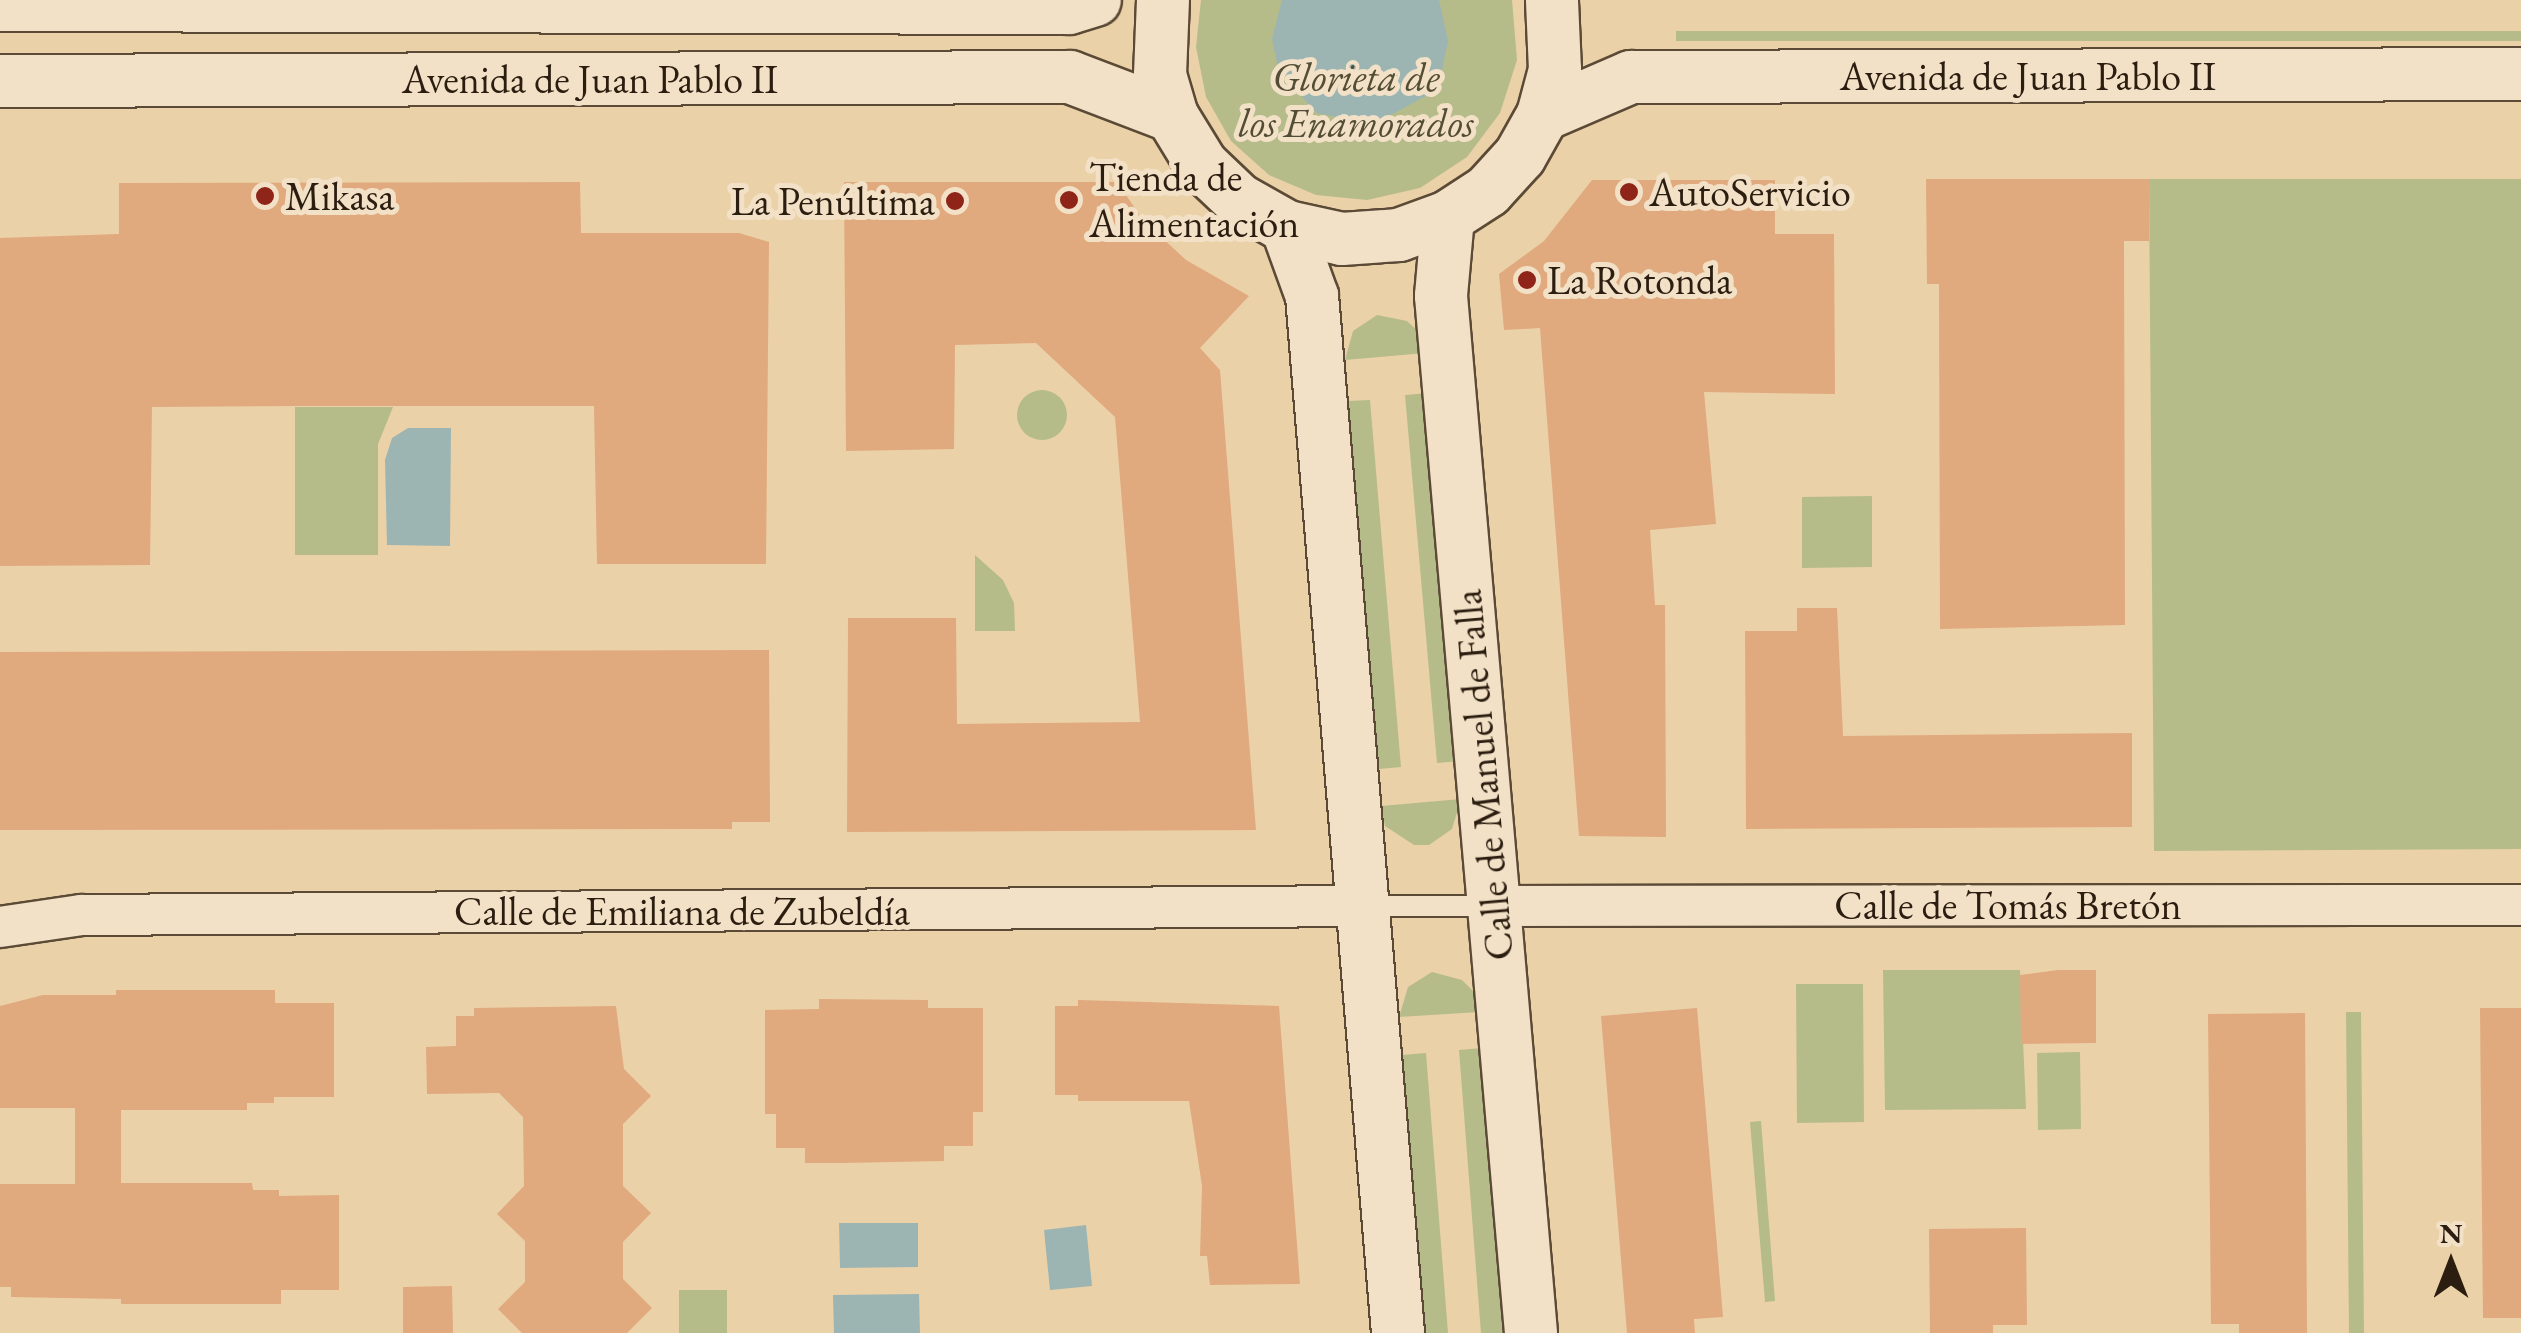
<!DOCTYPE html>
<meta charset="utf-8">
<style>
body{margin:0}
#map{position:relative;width:2521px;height:1333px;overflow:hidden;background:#ebd1a8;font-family:"EB Garamond",serif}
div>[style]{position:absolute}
.green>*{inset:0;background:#b5bc8a}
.round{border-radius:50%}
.water>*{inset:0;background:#9cb5b3}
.building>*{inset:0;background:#e0a97e}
.roads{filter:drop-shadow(2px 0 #5b4a36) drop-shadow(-2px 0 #5b4a36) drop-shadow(0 2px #5b4a36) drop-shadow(0 -2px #5b4a36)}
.service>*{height:20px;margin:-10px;padding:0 10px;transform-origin:10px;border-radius:10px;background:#f2e1c6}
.minor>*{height:40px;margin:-20px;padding:0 20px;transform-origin:20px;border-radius:20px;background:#f2e1c6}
.tertiary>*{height:52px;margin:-26px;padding:0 26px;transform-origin:26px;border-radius:26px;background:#f2e1c6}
.dots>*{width:28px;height:28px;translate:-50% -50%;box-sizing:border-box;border:5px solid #f2e1c6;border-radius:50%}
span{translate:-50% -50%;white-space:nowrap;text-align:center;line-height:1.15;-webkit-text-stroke:10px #f2e1c6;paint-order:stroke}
.street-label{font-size:40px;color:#2b1d10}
.park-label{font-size:40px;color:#544d35;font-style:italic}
.poi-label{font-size:40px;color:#2b1d10}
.left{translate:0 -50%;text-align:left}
.right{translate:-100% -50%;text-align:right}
.north{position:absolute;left:2401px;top:1213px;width:100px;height:100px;-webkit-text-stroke:8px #f2e1c6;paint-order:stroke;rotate:0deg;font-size:28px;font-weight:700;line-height:40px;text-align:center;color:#2b1d10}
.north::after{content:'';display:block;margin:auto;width:35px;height:45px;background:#2b1d10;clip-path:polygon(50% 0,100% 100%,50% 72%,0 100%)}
</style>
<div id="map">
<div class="green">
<div style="clip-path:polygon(1201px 0,1512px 0,1517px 60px,1500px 113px,1467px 157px,1420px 188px,1367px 200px,1316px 195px,1269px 175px,1231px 141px,1206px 97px,1196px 47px)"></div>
<div style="clip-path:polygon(1676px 31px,2521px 31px,2521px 41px,1676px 41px)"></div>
<div style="clip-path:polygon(2149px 179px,2521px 179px,2521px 849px,2154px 851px)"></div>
<div style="clip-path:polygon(1377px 315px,1407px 321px,1421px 334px,1425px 353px,1345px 360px,1353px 331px)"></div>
<div class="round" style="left:1017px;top:390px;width:50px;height:50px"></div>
<div style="clip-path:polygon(1428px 393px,1459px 761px,1437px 763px,1405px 395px)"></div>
<div style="clip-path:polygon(1370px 400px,1401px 767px,1379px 769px,1348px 401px)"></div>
<div style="clip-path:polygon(295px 407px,393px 407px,378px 444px,378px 555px,295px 555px)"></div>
<div style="clip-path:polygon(1872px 496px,1872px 567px,1802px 568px,1802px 497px)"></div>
<div style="clip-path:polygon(975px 555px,1003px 580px,1014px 603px,1015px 631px,975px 631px)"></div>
<div style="clip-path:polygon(1461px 799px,1452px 829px,1429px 845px,1414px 845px,1385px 826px,1381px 806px)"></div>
<div style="clip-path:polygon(1883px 970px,2020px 970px,2026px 1109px,1885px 1110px)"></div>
<div style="clip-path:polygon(1432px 972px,1462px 980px,1475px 993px,1479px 1012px,1399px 1017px,1408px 987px)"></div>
<div style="clip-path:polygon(1796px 984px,1863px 984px,1864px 1122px,1797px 1123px)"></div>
<div style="clip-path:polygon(2346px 1012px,2361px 1012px,2364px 1333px,2349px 1333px)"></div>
<div style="clip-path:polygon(1482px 1048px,1505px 1333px,1481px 1333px,1459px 1050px)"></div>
<div style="clip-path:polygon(2080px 1052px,2081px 1129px,2038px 1130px,2037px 1053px)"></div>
<div style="clip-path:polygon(1426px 1053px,1448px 1333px,1424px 1333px,1402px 1055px)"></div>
<div style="clip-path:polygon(1761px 1121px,1775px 1301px,1765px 1302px,1750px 1122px)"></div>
<div style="clip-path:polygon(679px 1290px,727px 1290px,727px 1333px,679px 1333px)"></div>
</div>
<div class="water">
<div style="clip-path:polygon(1282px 0,1439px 0,1448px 41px,1442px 70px,1426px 96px,1374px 124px,1316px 113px,1278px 68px,1272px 39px)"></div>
<div style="clip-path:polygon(451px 428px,450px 546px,387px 545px,385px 460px,392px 438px,408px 428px)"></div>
<div style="clip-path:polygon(839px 1223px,918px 1223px,918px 1267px,840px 1268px)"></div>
<div style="clip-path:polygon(1086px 1225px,1092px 1286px,1050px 1290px,1044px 1230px)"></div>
<div style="clip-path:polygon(919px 1294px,920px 1333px,834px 1333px,833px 1295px)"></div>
</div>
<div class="building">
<div style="clip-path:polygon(1926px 179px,2149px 179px,2149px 241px,2124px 241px,2125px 625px,1940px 629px,1939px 284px,1927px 284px)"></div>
<div style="clip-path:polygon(1592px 180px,1775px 180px,1775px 234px,1834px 234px,1835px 394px,1704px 392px,1716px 524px,1650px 530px,1655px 605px,1665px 605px,1666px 837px,1579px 836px,1540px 328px,1504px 330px,1499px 274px,1544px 241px)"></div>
<div style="clip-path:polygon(580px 182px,581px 233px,739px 233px,769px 242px,766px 564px,597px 564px,594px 406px,295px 406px,152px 407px,150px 565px,0 566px,0 238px,119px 234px,119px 183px)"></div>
<div style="clip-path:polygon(844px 182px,1117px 182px,1143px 220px,1186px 260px,1249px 296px,1200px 348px,1220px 370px,1256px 830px,847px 832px,848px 618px,956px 618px,957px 724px,1140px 722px,1115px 417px,1036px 343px,955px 345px,954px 449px,846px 451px)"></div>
<div style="clip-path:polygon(1797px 608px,1837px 608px,1843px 736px,2132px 733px,2132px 827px,1746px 829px,1745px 631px,1797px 631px)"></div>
<div style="clip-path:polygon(769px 650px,770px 822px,732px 822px,732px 829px,0 830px,0 652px)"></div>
<div style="clip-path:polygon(2058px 970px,2096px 970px,2096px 1043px,2021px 1044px,2020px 975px)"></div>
<div style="clip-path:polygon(116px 990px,275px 990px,275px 1003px,334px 1003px,334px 1097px,274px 1097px,274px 1103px,247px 1103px,247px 1110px,121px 1110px,121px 1183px,252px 1183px,253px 1190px,279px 1190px,279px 1196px,339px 1195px,339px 1290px,281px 1290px,281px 1304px,121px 1304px,121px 1299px,11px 1297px,11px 1287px,0 1287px,0 1184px,75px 1184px,75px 1108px,0 1108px,0 1006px,43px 995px,116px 995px)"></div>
<div style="clip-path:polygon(819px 999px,928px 1000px,928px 1008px,983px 1008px,983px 1112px,973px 1112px,973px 1146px,944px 1146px,944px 1161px,841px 1163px,805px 1163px,805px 1148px,776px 1148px,776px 1114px,765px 1114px,765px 1010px,819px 1009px)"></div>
<div style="clip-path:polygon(1078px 1000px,1279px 1006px,1300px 1284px,1210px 1285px,1207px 1256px,1200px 1256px,1202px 1186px,1189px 1101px,1078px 1101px,1078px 1095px,1055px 1095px,1055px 1006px,1078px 1006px)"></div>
<div style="clip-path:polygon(616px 1006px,624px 1069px,651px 1096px,623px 1124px,623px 1186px,651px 1213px,623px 1242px,623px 1279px,652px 1308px,627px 1333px,522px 1333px,498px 1309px,525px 1282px,525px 1241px,497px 1214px,524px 1186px,523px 1117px,499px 1093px,427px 1094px,426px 1047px,456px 1046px,456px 1016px,474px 1016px,474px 1008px)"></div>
<div style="clip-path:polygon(1697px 1008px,1723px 1317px,1694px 1319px,1695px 1333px,1627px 1333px,1601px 1016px)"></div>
<div style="clip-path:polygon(2480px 1008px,2521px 1008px,2521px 1318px,2483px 1318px)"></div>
<div style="clip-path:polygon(2305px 1013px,2307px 1333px,2239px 1333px,2239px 1324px,2211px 1324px,2208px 1014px)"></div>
<div style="clip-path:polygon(2026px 1228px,2027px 1325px,1993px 1325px,1993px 1333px,1930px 1333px,1929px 1229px)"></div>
<div style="clip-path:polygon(452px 1286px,453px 1333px,403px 1333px,403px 1287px)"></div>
</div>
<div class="roads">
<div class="service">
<div style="left:1364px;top:906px;width:129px"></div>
</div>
<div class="minor">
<div style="left:1495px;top:906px;width:1026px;rotate:-0.06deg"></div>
<div style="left:0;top:927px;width:82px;rotate:-8.4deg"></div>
<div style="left:81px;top:915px;width:1283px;rotate:-0.4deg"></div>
</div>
<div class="tertiary">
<div style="left:1163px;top:0;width:75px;rotate:92.3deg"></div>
<div style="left:1160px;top:75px;width:43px;rotate:73.7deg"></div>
<div style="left:1172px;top:116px;width:57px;rotate:58.5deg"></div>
<div style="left:1202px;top:165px;width:51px;rotate:43.4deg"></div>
<div style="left:1239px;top:200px;width:55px;rotate:29.4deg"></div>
<div style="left:1287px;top:227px;width:56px;rotate:12.3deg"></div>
<div style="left:1342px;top:239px;width:57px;rotate:-4deg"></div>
<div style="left:1399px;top:235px;width:52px;rotate:-20.2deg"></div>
<div style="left:1448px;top:217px;width:48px;rotate:-33deg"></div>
<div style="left:1488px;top:191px;width:47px;rotate:-47.6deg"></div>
<div style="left:1520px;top:156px;width:47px;rotate:-60.7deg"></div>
<div style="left:1543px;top:115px;width:47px;rotate:-75.1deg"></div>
<div style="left:1555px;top:70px;width:70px;rotate:-92.5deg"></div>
<div style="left:0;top:5px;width:1069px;rotate:0.16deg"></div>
<div style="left:1069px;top:8px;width:27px;rotate:-17deg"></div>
<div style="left:0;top:81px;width:1070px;rotate:-0.21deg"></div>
<div style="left:1070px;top:77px;width:109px;rotate:20.9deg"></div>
<div style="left:1543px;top:115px;width:96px;rotate:-23.4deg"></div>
<div style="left:1631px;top:77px;width:890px;rotate:-0.19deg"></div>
<div style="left:1448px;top:217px;width:79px;rotate:95.1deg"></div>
<div style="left:1441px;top:296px;width:1041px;rotate:85.04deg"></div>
<div style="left:1287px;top:227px;width:73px;rotate:70.1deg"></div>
<div style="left:1312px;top:296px;width:1041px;rotate:85.26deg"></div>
</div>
</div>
<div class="dots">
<div style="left:1629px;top:192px;background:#8f2418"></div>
<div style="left:265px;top:196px;background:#8f2418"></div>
<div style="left:1069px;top:200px;background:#8f2418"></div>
<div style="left:955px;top:201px;background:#8f2418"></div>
<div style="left:1527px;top:280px;background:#8f2418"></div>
</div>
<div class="street-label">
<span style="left:2028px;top:76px">Avenida de Juan Pablo II</span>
<span style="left:590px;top:79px">Avenida de Juan Pablo II</span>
<span style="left:1483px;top:775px;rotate:-95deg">Calle de Manuel de Falla</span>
<span style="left:2008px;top:905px">Calle de Tomás Bretón</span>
<span style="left:682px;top:911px">Calle de Emiliana de Zubeldía</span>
</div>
<div class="park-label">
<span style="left:1356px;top:100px">Glorieta de<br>los Enamorados</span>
</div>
<div class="poi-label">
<span class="left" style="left:1089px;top:200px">Tienda de<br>Alimentación</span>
<span class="left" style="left:1649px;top:192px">AutoServicio</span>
<span class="left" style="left:285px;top:196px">Mikasa</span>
<span class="right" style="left:935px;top:201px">La Penúltima</span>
<span class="left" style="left:1547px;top:280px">La Rotonda</span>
</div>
<div class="north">N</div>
</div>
